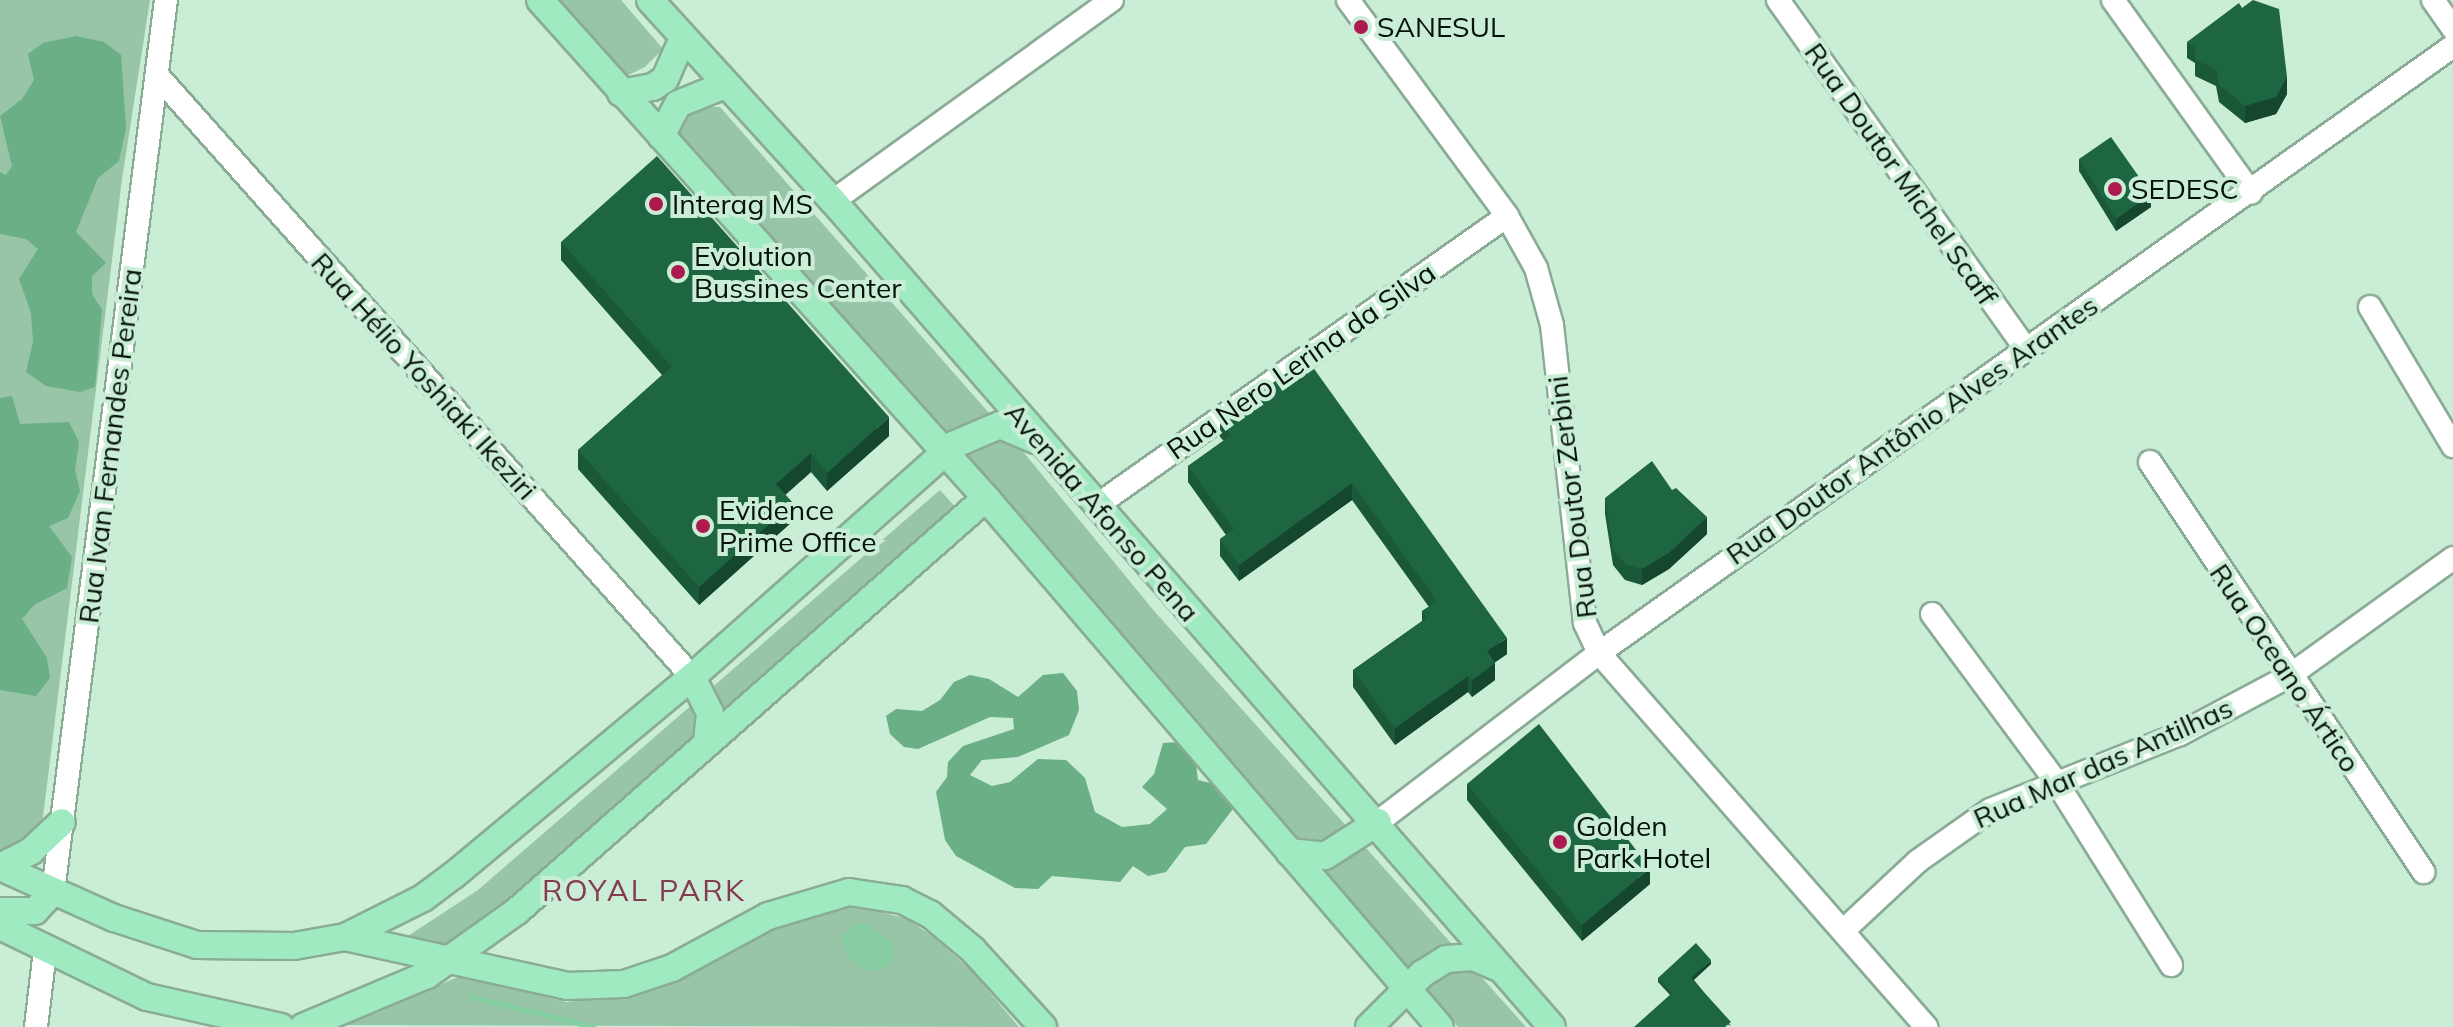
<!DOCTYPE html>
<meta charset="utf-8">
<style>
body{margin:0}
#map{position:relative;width:2453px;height:1027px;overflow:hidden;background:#caedd6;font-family:Mulish,sans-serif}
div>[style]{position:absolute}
.green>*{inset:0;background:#98c4a8}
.forest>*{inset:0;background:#6aaf86}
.water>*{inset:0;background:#88cea3}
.stream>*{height:6px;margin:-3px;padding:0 3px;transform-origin:3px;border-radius:3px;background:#88cea3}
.roads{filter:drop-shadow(2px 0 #8aab96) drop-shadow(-2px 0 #8aab96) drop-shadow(0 2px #8aab96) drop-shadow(0 -2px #8aab96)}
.minor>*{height:22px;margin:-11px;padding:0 11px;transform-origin:11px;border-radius:11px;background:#fff}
.major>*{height:26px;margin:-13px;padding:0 13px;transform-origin:13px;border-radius:13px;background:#a0eac1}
.wall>*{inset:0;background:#1a5838}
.shaded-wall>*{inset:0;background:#15472e}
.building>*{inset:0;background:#1e6641}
.dots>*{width:22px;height:22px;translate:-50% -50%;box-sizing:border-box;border:4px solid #caedd6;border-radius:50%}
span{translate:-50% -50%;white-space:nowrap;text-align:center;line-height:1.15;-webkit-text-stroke:8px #caedd6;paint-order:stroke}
.poi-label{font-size:28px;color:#05110a}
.left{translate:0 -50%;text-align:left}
.street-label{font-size:28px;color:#05110a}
.neighbourhood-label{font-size:30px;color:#833c4d;letter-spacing:2px}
</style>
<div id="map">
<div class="green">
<div style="clip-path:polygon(0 0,150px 0,122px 179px,42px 825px,36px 837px,7px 853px,0 852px)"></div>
<div style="clip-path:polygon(553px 0,621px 0,663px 49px,645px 67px,622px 78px)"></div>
<div style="clip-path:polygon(702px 107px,720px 107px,1025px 454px,1155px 612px,1526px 1027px,1458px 1027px,1254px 790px,945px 453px,674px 141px,686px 115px)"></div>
<div style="clip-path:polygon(940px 490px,957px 509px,510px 901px,450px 949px,408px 936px,478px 890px)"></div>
<div style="clip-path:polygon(854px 905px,908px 919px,933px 937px,971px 970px,1019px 1027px,334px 1025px,377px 1013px,462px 975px,566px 1002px,638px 994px,773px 925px,819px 908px)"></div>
</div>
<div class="forest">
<div style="clip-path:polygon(76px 36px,104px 42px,121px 55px,126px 128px,119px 161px,98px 178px,76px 232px,106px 263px,92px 276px,92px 294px,102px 310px,95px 387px,80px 392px,46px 386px,26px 372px,33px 342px,31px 313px,19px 279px,38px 249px,26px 239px,0 234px,0 172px,6px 175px,12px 166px,0 116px,22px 99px,34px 80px,28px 54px,43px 43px)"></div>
<div style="clip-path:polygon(12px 396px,20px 424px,69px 422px,79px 442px,75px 470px,80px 491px,68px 518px,49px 526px,72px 557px,67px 588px,34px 605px,22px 619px,47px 658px,50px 678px,36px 696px,0 690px,0 398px)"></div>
<div style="clip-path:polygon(1063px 673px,1077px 691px,1079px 710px,1069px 735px,1018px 757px,982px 760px,970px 775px,992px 786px,1010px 782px,1038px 759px,1066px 760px,1085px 778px,1095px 812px,1122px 827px,1150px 824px,1167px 809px,1142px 787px,1154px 774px,1163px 743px,1180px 742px,1195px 756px,1198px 780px,1214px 784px,1233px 809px,1206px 844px,1185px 847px,1166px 872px,1148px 876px,1133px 866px,1120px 882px,1052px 876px,1038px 889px,1015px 888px,956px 856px,945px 840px,936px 792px,947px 777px,948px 762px,963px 746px,1014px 729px,1013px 718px,990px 717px,918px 749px,904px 747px,890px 734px,886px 716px,896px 709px,922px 711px,940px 700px,954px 682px,970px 675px,989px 679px,1018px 697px,1043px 675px)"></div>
</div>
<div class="water">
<div style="clip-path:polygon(865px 923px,893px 943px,894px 958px,885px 969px,867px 971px,847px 956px,842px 937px,852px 926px)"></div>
</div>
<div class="stream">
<div style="left:471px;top:997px;width:126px;rotate:13.8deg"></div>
</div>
<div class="roads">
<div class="minor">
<div style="left:1348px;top:0;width:268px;rotate:53.6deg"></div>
<div style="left:1507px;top:216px;width:60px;rotate:60.9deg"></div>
<div style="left:1536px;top:268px;width:59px;rotate:74.3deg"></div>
<div style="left:1552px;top:325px;width:300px;rotate:83.7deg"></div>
<div style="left:1585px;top:623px;width:33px;rotate:65deg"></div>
<div style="left:1599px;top:653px;width:497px;rotate:48.8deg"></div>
<div style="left:1778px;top:0;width:427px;rotate:54.6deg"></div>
<div style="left:2113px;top:0;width:237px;rotate:54.4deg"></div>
<div style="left:2433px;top:0;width:35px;rotate:55deg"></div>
<div style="left:157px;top:75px;width:805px;rotate:48.37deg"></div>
<div style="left:833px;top:201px;width:344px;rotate:-35.8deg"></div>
<div style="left:2370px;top:307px;width:162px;rotate:59.2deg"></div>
<div style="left:2150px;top:462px;width:493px;rotate:56.3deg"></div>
<div style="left:1096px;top:506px;width:503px;rotate:-35.21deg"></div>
<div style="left:1932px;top:614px;width:210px;rotate:53.5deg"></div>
<div style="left:2057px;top:783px;width:215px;rotate:57.9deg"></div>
<div style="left:1378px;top:822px;width:278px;rotate:-37.4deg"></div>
<div style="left:1599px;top:653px;width:1048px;rotate:-35.4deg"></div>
<div style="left:53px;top:892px;width:899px;rotate:-82.78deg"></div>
<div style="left:1844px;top:930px;width:101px;rotate:-43deg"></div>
<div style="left:1918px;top:861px;width:88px;rotate:-35.3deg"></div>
<div style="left:1990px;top:810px;width:205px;rotate:-21.8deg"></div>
<div style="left:2180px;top:734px;width:123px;rotate:-28deg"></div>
<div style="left:2289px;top:676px;width:202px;rotate:-35.7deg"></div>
<div style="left:36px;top:1027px;width:78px;rotate:-83.3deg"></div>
</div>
<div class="major">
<div style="left:540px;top:0;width:669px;rotate:48.15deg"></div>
<div style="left:986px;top:498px;width:697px;rotate:49.36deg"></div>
<div style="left:650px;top:0;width:272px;rotate:47.7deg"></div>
<div style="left:833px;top:201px;width:1095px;rotate:48.96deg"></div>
<div style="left:621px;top:93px;width:33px;rotate:-11deg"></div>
<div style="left:653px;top:87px;width:14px;rotate:-34deg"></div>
<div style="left:665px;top:79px;width:43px;rotate:-66.4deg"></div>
<div style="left:661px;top:136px;width:36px;rotate:-62deg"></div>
<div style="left:678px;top:104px;width:51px;rotate:-22deg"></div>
<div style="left:692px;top:677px;width:40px;rotate:63.4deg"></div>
<div style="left:710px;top:713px;width:31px;rotate:96deg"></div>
<div style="left:1289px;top:852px;width:36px;rotate:6deg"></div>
<div style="left:1325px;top:856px;width:63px;rotate:-32.7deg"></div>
<div style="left:0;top:867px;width:125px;rotate:24.1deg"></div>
<div style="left:114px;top:918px;width:87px;rotate:18deg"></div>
<div style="left:197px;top:945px;width:97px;rotate:0.6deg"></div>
<div style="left:294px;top:946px;width:52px;rotate:-10deg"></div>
<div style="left:345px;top:937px;width:87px;rotate:-26.6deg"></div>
<div style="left:423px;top:898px;width:39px;rotate:-37deg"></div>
<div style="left:454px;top:875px;width:310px;rotate:-39.8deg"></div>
<div style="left:692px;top:677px;width:349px;rotate:-41.6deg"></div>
<div style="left:953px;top:445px;width:51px;rotate:-23.1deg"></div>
<div style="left:1000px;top:425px;width:39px;rotate:23deg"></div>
<div style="left:0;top:867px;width:35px;rotate:-27deg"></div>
<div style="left:31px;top:851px;width:42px;rotate:-43.1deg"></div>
<div style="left:0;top:911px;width:35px"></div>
<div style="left:35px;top:911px;width:26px;rotate:-47deg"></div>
<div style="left:0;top:926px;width:163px;rotate:25.8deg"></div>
<div style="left:147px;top:997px;width:137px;rotate:12.6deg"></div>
<div style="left:345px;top:937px;width:227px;rotate:12.4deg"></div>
<div style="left:567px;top:986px;width:57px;rotate:-2deg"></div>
<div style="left:624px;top:984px;width:51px;rotate:-18.4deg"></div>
<div style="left:672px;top:968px;width:109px;rotate:-28.4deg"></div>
<div style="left:768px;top:916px;width:84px;rotate:-16.5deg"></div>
<div style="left:849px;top:892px;width:54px;rotate:8.6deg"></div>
<div style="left:902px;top:900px;width:31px;rotate:27deg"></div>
<div style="left:930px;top:914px;width:56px;rotate:39.9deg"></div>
<div style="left:973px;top:950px;width:104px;rotate:47.7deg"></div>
<div style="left:303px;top:1027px;width:134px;rotate:-22.8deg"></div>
<div style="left:427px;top:975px;width:110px;rotate:-35.4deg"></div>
<div style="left:517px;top:911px;width:625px;rotate:-41.37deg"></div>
<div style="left:1369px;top:1027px;width:75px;rotate:-45deg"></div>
<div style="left:1422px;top:974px;width:28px;rotate:-32deg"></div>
<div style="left:1446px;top:959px;width:28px;rotate:-4deg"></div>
<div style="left:1474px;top:957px;width:27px;rotate:24deg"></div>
</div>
</div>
<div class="wall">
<div style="clip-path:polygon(2187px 42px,2287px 94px,2276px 114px,2245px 123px,2219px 102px,2216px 86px,2195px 76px,2195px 63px,2187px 58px)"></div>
<div style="clip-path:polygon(2079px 159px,2151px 207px,2116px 231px,2079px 171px)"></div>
<div style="clip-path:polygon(561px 242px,889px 436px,827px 491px,811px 472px,785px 495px,793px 521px,699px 605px,578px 469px,578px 450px,662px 375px,561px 260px)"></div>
<div style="clip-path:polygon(1307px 359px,1507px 654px,1495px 662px,1495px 680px,1472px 697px,1468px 692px,1395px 745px,1353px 687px,1353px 670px,1422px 621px,1422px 611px,1429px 607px,1352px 500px,1239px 581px,1220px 556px,1220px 539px,1226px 535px,1188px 482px,1188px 466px,1224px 441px,1220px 437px,1220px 420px)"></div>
<div style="clip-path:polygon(1672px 490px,1707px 534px,1669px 569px,1642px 585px,1625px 580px,1613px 565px,1605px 514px,1605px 498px)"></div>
<div style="clip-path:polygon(1467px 784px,1650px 884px,1582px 941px,1467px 800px)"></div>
<div style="clip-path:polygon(1711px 964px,1694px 980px,1731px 1026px,1670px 995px,1658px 982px,1658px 978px)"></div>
</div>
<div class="shaded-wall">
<div style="clip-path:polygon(2287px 77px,2287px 94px,2276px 114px,2245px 123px,2245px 106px)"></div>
<div style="clip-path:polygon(2151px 194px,2151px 207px,2116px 231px,2116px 219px)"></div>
<div style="clip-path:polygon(889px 417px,889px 436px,827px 491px,827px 473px)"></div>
<div style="clip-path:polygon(811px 453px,811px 472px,776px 503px,776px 484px)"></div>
<div style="clip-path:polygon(1352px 483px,1352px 500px,1239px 581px,1239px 565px)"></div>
<div style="clip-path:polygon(793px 503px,793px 521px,699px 605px,699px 587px)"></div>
<div style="clip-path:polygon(1707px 517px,1707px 534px,1669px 569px,1642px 585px,1642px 569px)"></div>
<div style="clip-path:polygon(1507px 638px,1507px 654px,1487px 668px,1487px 651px)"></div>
<div style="clip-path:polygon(1495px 663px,1495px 680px,1472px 697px,1472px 680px)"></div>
<div style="clip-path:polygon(1468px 676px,1468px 692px,1395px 745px,1395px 728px)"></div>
<div style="clip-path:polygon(1650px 868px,1650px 884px,1582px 941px,1582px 925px)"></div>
<div style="clip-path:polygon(1711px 960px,1711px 964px,1691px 982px,1691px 978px)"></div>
</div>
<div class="building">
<div style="clip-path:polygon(2253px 0,2279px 9px,2287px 77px,2276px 97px,2245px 106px,2219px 85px,2216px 69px,2195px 60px,2195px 47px,2187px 42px,2239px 3px,2242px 8px)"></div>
<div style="clip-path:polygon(2111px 137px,2151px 194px,2116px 219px,2079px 159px)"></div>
<div style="clip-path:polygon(657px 156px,889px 417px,827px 473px,811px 453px,776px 484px,793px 503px,699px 587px,578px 450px,672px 367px,561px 242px)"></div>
<div style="clip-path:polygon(1307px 359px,1507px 638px,1487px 651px,1495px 663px,1472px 680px,1468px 676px,1395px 728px,1353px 670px,1427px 618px,1422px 611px,1437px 601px,1352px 483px,1239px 565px,1220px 539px,1234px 529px,1188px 466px,1231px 435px,1220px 420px)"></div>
<div style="clip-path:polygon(1652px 461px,1672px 490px,1676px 488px,1707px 517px,1669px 553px,1642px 569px,1625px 564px,1613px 549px,1605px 498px)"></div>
<div style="clip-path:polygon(1539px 724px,1650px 868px,1582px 925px,1467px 784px)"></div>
<div style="clip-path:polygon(1696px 943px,1711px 960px,1691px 978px,1731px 1022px,1725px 1027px,1634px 1027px,1672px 993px,1658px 978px)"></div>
</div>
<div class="dots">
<div style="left:1361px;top:27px;background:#ac1a4f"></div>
<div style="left:2115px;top:189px;background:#ac1a4f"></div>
<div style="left:656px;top:204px;background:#ac1a4f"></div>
<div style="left:678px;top:272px;background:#ac1a4f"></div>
<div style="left:703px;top:526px;background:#ac1a4f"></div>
<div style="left:1560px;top:842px;background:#ac1a4f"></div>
</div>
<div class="poi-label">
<span class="left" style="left:1377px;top:27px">SANESUL</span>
<span class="left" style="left:2131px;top:189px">SEDESC</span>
<span class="left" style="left:672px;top:204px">Interag MS</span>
<span class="left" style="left:694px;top:272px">Evolution<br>Bussines Center</span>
<span class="left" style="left:719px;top:526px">Evidence<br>Prime Office</span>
<span class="left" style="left:1576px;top:842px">Golden<br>Park Hotel</span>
</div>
<div class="street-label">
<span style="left:1901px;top:174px;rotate:55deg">Rua Doutor Michel Scaff</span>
<span style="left:1301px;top:361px;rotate:-35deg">Rua Nero Lerina da Silva</span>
<span style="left:424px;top:376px;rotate:48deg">Rua Hélio Yoshiaki Ikeziri</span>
<span style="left:1912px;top:430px;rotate:-35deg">Rua Doutor Antônio Alves Arantes</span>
<span style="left:110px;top:446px;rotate:-83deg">Rua Ivan Fernandes Pereira</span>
<span style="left:1572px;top:497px;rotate:-97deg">Rua Doutor Zerbini</span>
<span style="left:1102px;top:512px;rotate:49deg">Avenida Afonso Pena</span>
<span style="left:2285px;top:668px;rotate:56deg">Rua Oceano Ártico</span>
<span style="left:2103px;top:763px;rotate:-24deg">Rua Mar das Antilhas</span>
</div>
<div class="neighbourhood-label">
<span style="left:644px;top:890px">ROYAL PARK</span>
</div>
</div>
